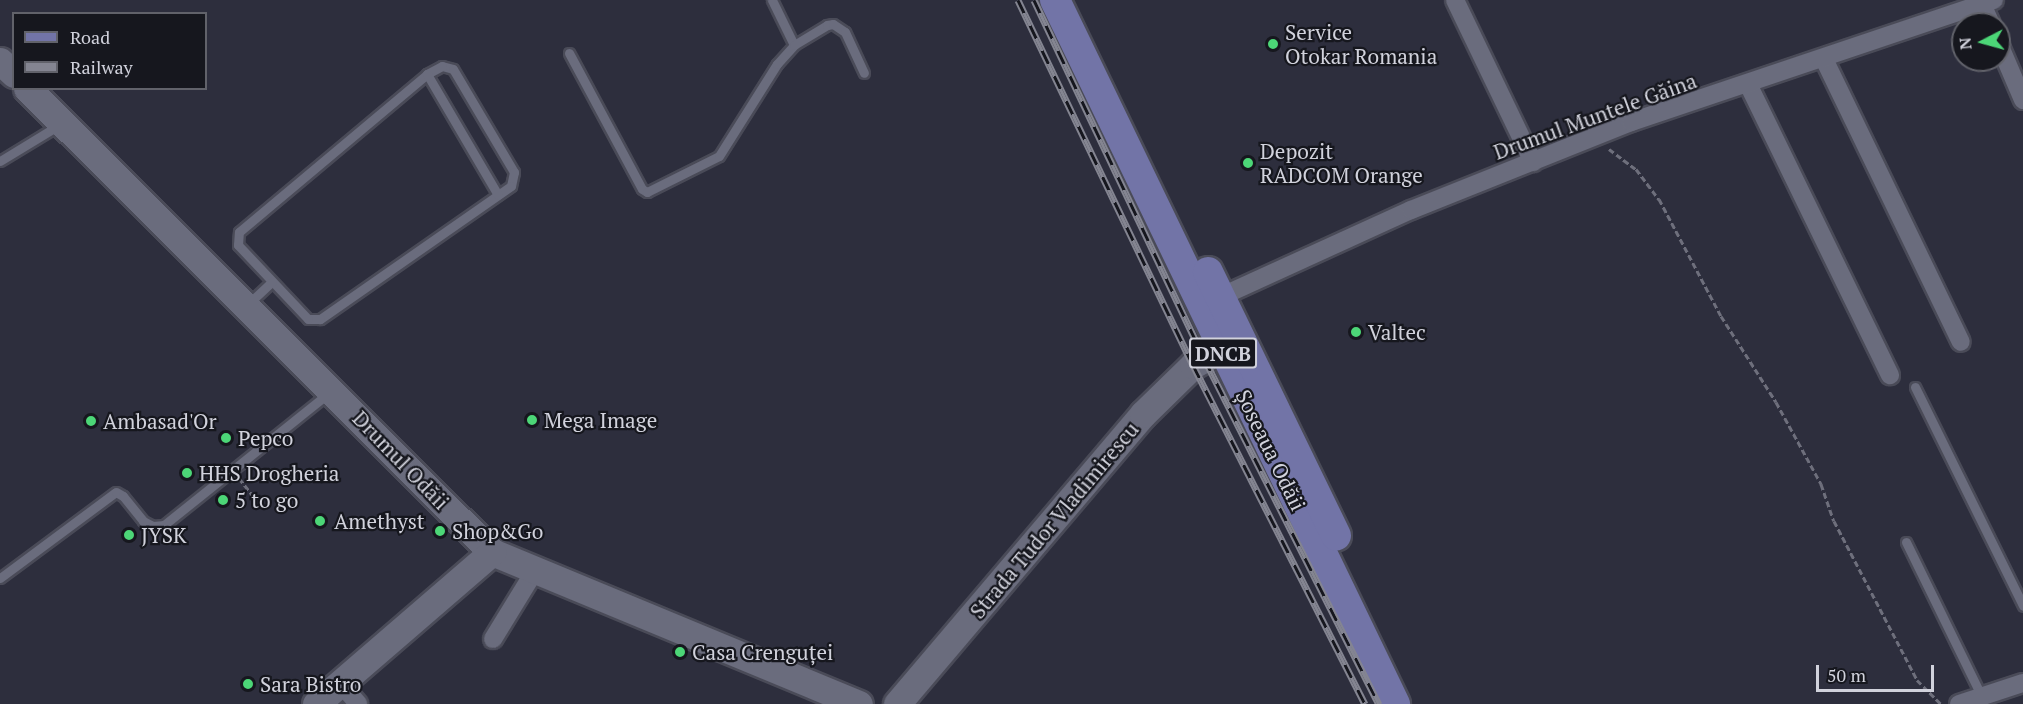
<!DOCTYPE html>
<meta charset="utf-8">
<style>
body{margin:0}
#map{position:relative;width:2023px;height:704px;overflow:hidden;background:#2d2e3d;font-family:"PT Serif",serif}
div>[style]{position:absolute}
.path>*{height:3px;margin-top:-1.5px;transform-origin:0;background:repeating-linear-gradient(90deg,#6e6f7c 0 6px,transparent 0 9px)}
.roads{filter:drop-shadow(2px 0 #4a4b58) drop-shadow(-2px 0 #4a4b58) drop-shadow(0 2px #4a4b58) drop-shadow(0 -2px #4a4b58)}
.lane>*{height:9px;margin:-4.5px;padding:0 4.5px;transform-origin:4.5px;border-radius:4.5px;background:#6a6c7d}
.street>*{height:18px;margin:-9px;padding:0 9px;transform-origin:9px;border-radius:9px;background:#6a6c7d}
.secondary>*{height:27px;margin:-13.5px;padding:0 13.5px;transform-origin:13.5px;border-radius:13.5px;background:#6a6c7d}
.primary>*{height:30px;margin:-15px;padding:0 15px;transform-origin:15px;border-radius:15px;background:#7274a7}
.rail>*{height:7px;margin-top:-3.5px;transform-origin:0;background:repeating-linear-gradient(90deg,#16171e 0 14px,#848591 0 28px);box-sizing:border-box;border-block:2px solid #848591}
.dots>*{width:16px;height:16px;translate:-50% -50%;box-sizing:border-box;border:3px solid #16171e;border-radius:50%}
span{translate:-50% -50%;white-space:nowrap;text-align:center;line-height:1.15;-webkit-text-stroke:4.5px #16171e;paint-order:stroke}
.shield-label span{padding:2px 4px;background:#16171e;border:2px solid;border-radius:4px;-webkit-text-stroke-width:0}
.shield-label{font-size:20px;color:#d1d2dc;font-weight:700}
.poi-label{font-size:21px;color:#d1d2dc}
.left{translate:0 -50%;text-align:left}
.street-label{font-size:21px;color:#d1d2dc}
.legend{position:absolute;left:12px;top:12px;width:195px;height:78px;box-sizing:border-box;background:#16171e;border:2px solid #61626a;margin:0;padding:8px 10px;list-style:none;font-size:18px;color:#d1d2dc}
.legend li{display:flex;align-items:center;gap:12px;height:30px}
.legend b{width:30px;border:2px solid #61626a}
.north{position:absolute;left:1951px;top:12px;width:60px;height:60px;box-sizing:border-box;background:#16171e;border:2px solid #61626a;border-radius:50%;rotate:264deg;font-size:16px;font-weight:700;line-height:24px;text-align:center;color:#d1d2dc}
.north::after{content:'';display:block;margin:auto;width:21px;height:27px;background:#4cd677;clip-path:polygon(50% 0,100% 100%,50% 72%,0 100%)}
.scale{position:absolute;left:1816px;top:665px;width:118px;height:27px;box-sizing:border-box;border:3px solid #d1d2dc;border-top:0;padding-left:8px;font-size:18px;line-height:21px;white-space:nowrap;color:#d1d2dc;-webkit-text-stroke:4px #16171e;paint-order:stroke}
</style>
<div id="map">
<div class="path">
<div style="left:1609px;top:149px;width:34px;rotate:37deg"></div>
<div style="left:1636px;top:169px;width:38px;rotate:53deg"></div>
<div style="left:1659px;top:199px;width:132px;rotate:62.1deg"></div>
<div style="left:1721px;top:316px;width:102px;rotate:57.4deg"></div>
<div style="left:1776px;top:402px;width:94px;rotate:61.2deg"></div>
<div style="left:1821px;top:484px;width:39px;rotate:71deg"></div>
<div style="left:1834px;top:521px;width:179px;rotate:62.4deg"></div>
<div style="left:1917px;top:680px;width:34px;rotate:45deg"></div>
<div style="left:239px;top:478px;width:28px;rotate:52deg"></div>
</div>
<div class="roads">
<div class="lane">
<div style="left:772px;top:0;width:50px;rotate:63.9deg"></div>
<div style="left:569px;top:53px;width:154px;rotate:61.8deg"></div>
<div style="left:642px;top:189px;width:6px;rotate:31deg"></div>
<div style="left:647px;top:192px;width:80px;rotate:-26.6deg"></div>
<div style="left:719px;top:156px;width:109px;rotate:-57.8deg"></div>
<div style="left:777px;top:64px;width:25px;rotate:-48deg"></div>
<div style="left:794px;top:45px;width:39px;rotate:-31deg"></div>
<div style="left:827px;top:25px;width:6px;rotate:-9deg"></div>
<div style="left:833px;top:24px;width:14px;rotate:34deg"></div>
<div style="left:845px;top:32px;width:45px;rotate:65.1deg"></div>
<div style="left:442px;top:66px;width:11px;rotate:15deg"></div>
<div style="left:453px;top:69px;width:120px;rotate:59.4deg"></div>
<div style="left:514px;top:172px;width:14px;rotate:102deg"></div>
<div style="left:511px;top:186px;width:233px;rotate:145.1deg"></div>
<div style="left:320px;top:319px;width:12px;rotate:180deg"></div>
<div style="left:308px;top:319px;width:102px;rotate:-133.4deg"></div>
<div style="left:238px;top:245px;width:13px;rotate:-86deg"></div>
<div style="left:239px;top:232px;width:246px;rotate:-40deg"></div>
<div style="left:427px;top:74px;width:17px;rotate:-28deg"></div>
<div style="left:427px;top:74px;width:140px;rotate:59.6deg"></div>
<div style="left:0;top:161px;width:69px;rotate:-31.4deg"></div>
<div style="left:247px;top:305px;width:34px;rotate:-43deg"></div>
<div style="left:1915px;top:387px;width:244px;rotate:63.7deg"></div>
<div style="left:1906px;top:542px;width:173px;rotate:63.9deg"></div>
<div style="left:0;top:578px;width:144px;rotate:-36.6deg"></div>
<div style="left:116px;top:492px;width:8px;rotate:30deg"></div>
<div style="left:123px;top:496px;width:32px;rotate:51deg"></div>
<div style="left:143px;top:521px;width:11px;rotate:27deg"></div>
<div style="left:153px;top:526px;width:11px;rotate:-5deg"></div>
<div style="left:164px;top:525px;width:211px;rotate:-38.7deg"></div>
</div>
<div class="street">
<div style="left:1455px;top:0;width:180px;rotate:64.3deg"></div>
<div style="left:1982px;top:4px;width:22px;rotate:66deg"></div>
<div style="left:1999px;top:44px;width:61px;rotate:66.8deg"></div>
<div style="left:1824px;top:59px;width:314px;rotate:64.2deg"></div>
<div style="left:1748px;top:84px;width:324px;rotate:64deg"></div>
<div style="left:1220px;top:297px;width:210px;rotate:-24.5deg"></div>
<div style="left:1411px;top:210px;width:237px;rotate:-21.8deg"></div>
<div style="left:1631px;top:122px;width:383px;rotate:-18.6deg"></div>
<div style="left:493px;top:639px;width:79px;rotate:-58.5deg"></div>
<div style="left:340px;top:683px;width:28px;rotate:49deg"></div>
<div style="left:1959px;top:704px;width:67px;rotate:-18.2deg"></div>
</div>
<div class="secondary">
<div style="left:0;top:61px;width:19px;rotate:43deg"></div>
<div style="left:27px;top:88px;width:657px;rotate:44.94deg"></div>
<div style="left:492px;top:552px;width:397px;rotate:22.5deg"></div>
<div style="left:316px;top:704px;width:233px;rotate:-40.8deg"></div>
<div style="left:897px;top:704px;width:380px;rotate:-49.7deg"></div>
<div style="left:1143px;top:414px;width:70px;rotate:-44.4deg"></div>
<div style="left:1193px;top:365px;width:33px;rotate:-29deg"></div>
</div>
<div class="primary">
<div style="left:1055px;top:0;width:782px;rotate:64.22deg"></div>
<div style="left:1208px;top:272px;width:293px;rotate:64.1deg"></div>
</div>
</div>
<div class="rail">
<div style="left:1018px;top:0;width:405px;rotate:64.4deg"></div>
<div style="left:1193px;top:365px;width:380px;rotate:63.1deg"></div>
<div style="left:1034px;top:0;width:396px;rotate:64.6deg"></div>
<div style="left:1204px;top:358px;width:388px;rotate:63.2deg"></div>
</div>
<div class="dots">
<div style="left:1273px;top:44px;background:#4cd677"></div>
<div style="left:1248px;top:163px;background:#4cd677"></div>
<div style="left:1356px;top:332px;background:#4cd677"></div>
<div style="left:532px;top:420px;background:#4cd677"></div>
<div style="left:91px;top:421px;background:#4cd677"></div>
<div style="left:226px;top:438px;background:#4cd677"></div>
<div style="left:187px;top:473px;background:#4cd677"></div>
<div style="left:223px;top:500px;background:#4cd677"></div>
<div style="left:320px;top:521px;background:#4cd677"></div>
<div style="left:440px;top:531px;background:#4cd677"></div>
<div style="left:129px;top:535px;background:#4cd677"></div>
<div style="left:680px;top:652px;background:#4cd677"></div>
<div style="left:248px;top:684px;background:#4cd677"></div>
</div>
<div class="shield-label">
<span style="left:1223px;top:353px">DNCB</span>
</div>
<div class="poi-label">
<span class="left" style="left:1285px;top:44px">Service<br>Otokar Romania</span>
<span class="left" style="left:1260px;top:163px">Depozit<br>RADCOM Orange</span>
<span class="left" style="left:1368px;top:332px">Valtec</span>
<span class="left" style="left:544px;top:420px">Mega Image</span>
<span class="left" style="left:103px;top:421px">Ambasad'Or</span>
<span class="left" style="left:238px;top:438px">Pepco</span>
<span class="left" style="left:199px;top:473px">HHS Drogheria</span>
<span class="left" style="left:235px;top:500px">5 to go</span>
<span class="left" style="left:334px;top:521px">Amethyst</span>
<span class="left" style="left:452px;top:531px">Shop&amp;Go</span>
<span class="left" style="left:141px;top:535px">JYSK</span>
<span class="left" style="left:692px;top:652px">Casa Crenguței</span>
<span class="left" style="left:260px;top:684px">Sara Bistro</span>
</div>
<div class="street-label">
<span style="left:1595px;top:116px;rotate:-20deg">Drumul Muntele Găina</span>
<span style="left:1271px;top:450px;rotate:64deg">Șoseaua Odăii</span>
<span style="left:401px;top:460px;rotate:46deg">Drumul Odăii</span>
<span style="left:1054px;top:520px;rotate:-50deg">Strada Tudor Vladimirescu</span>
</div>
<ul class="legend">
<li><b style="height:8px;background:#7274a7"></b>Road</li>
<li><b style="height:8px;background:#848591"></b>Railway</li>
</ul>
<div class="north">N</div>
<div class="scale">50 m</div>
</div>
